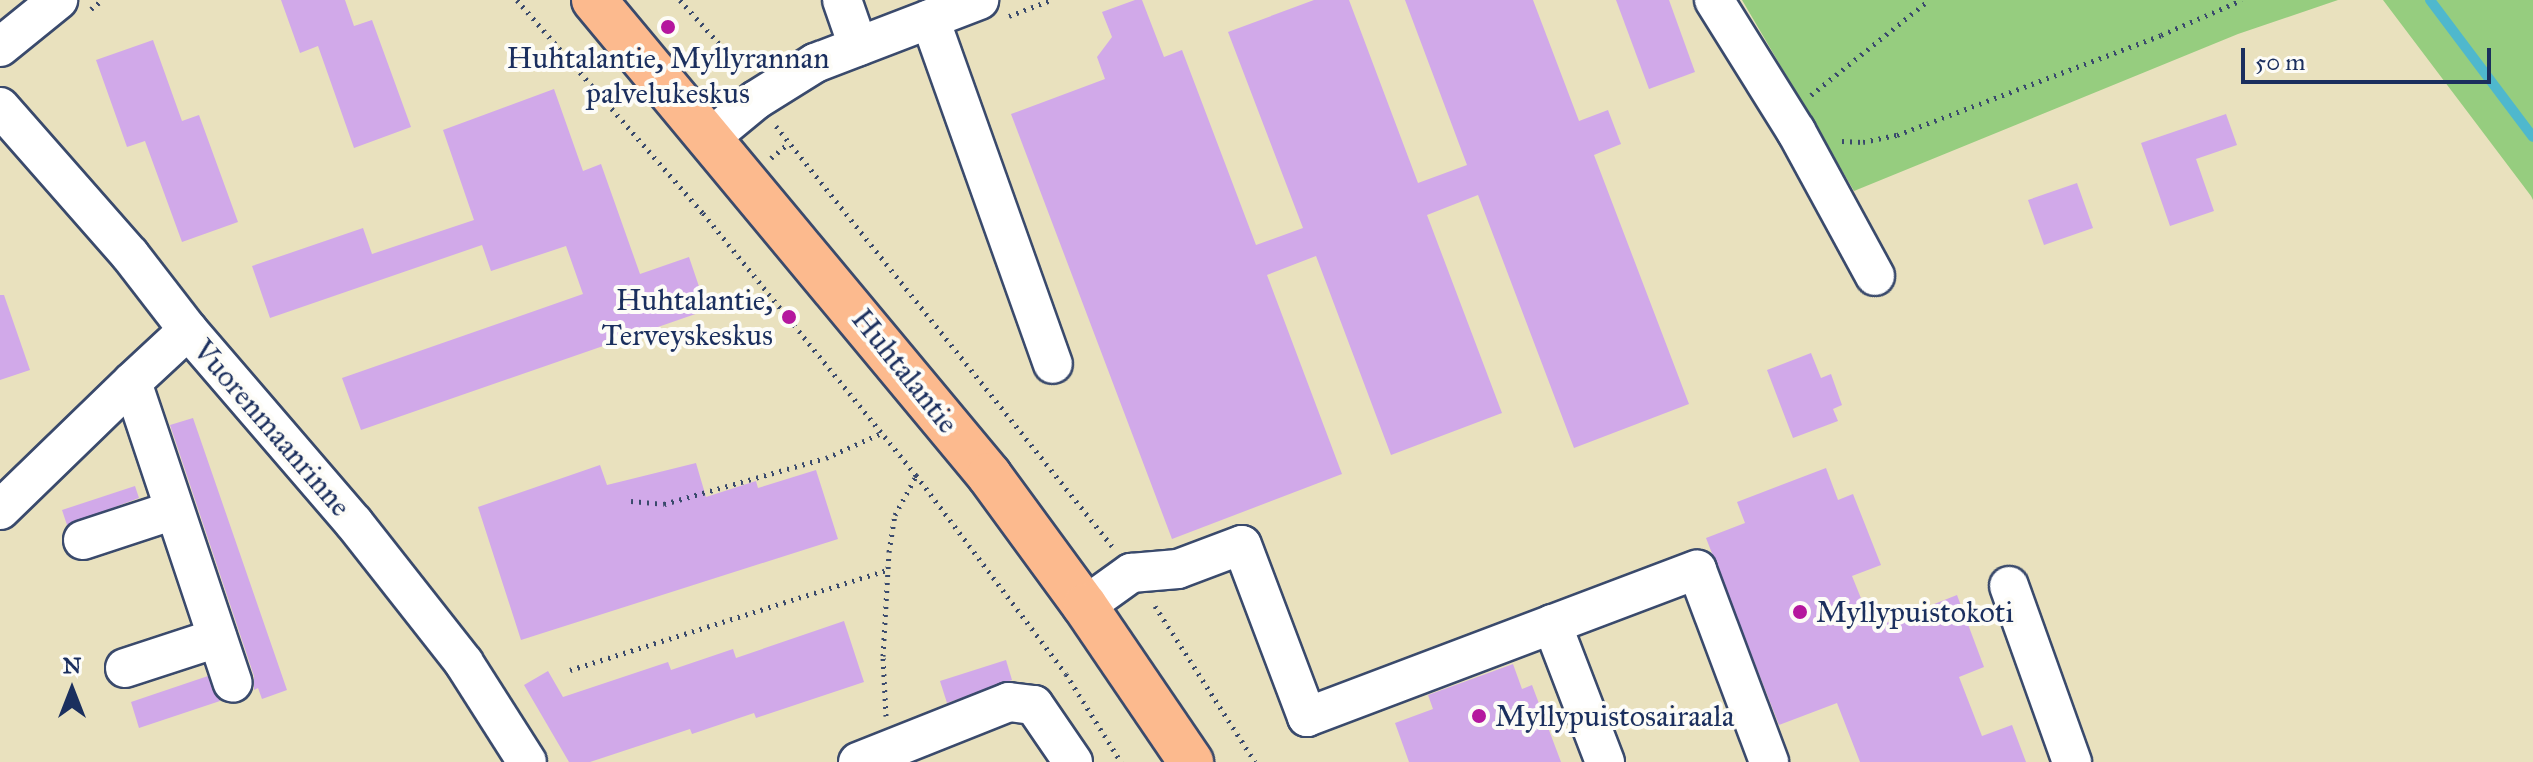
<!DOCTYPE html>
<style>
body{margin:0}
#map{position:relative;width:2533px;height:762px;overflow:hidden;background:#e9e1be;font-family:"IM FELL Great Primer",serif}
div>[style]{position:absolute}
.green>*{inset:0;background:#96cd7f}
.stream>*{height:10px;margin:-5px;padding:0 5px;transform-origin:5px;border-radius:5px;background:#4fb8cd}
.building>*{inset:0;background:#d1a9e9}
.path>*{height:5px;margin-top:-2.5px;transform-origin:0;background:repeating-linear-gradient(90deg,#3a4a6c 0 2px,transparent 0 8px)}
.roads{filter:drop-shadow(2px 0 #3a4a6c) drop-shadow(-2px 0 #3a4a6c) drop-shadow(0 2px #3a4a6c) drop-shadow(0 -2px #3a4a6c)}
.minor>*{height:38px;margin:-19px;padding:0 19px;transform-origin:19px;border-radius:19px;background:#fff}
.major>*{height:44px;margin:-22px;padding:0 22px;transform-origin:22px;border-radius:22px;background:#fcba8e}
.dots>*{width:22px;height:22px;translate:-50% -50%;box-sizing:border-box;border:4px solid #fdfcf7;border-radius:50%}
span{translate:-50% -50%;white-space:nowrap;text-align:center;line-height:1.15;-webkit-text-stroke:8px #fdfcf7;paint-order:stroke}
.poi-label{font-size:30px;color:#1b2f5e}
.right{translate:-100% -50%;text-align:right}
.left{translate:0 -50%;text-align:left}
.street-label{font-size:30px;color:#1b2f5e}
.north{position:absolute;left:32px;top:650px;width:80px;height:80px;-webkit-text-stroke:6px #fdfcf7;paint-order:stroke;rotate:0deg;font-size:22px;font-weight:700;line-height:32px;text-align:center;color:#1b2f5e}
.north::after{content:'';display:block;margin:auto;width:28px;height:36px;background:#1b2f5e;clip-path:polygon(50% 0,100% 100%,50% 72%,0 100%)}
.scale{position:absolute;left:2241px;top:48px;width:250px;height:36px;box-sizing:border-box;border:4px solid #1b2f5e;border-top:0;padding-left:10px;font-size:24px;line-height:28px;white-space:nowrap;color:#1b2f5e;-webkit-text-stroke:6px #fdfcf7;paint-order:stroke}
</style>
<div id="map">
<div class="green">
<div style="clip-path:polygon(1742px 0,2338px 0,2238px 34px,1854px 191px)"></div>
<div style="clip-path:polygon(2383px 0,2533px 0,2533px 200px,2531px 196px)"></div>
</div>
<div class="stream">
<div style="left:2430px;top:0;width:171px;rotate:53.1deg"></div>
</div>
<div class="building">
<div style="clip-path:polygon(281px 0,345px 0,354px 26px,372px 20px,411px 127px,354px 148px,318px 46px,300px 53px)"></div>
<div style="clip-path:polygon(1135px 0,1142px 0,1164px 57px,1182px 50px,1256px 245px,1303px 228px,1228px 32px,1314px 0,1349px 0,1418px 183px,1467px 165px,1405px 0,1533px 0,1579px 121px,1608px 110px,1621px 144px,1594px 155px,1689px 404px,1574px 448px,1478px 195px,1427px 215px,1502px 413px,1391px 455px,1316px 256px,1267px 275px,1342px 474px,1172px 539px,1011px 114px,1105px 79px,1097px 57px,1112px 37px,1102px 12px)"></div>
<div style="clip-path:polygon(1616px 0,1669px 0,1695px 72px,1649px 89px)"></div>
<div style="clip-path:polygon(153px 40px,182px 121px,199px 115px,238px 222px,182px 242px,145px 141px,127px 147px,96px 60px)"></div>
<div style="clip-path:polygon(554px 89px,583px 171px,601px 164px,640px 274px,689px 257px,707px 310px,361px 430px,342px 378px,583px 294px,566px 246px,491px 271px,482px 245px,270px 318px,252px 266px,363px 228px,372px 254px,474px 220px,443px 130px)"></div>
<div style="clip-path:polygon(2226px 114px,2237px 145px,2196px 159px,2214px 211px,2170px 226px,2141px 143px)"></div>
<div style="clip-path:polygon(2077px 183px,2093px 228px,2044px 245px,2028px 200px)"></div>
<div style="clip-path:polygon(0 295px,4px 295px,30px 370px,0 380px)"></div>
<div style="clip-path:polygon(1811px 353px,1821px 378px,1831px 374px,1842px 405px,1833px 409px,1838px 421px,1793px 438px,1767px 370px)"></div>
<div style="clip-path:polygon(193px 418px,287px 690px,262px 699px,258px 688px,254px 690px,254px 676px,170px 425px)"></div>
<div style="clip-path:polygon(696px 463px,706px 497px,756px 481px,758px 488px,816px 470px,838px 539px,521px 640px,478px 507px,600px 465px,607px 485px)"></div>
<div style="clip-path:polygon(1826px 468px,1838px 500px,1853px 494px,1881px 565px,1852px 576px,1873px 628px,1957px 595px,1984px 667px,1959px 677px,1982px 736px,2012px 725px,2026px 762px,1860px 762px,1837px 703px,1779px 725px,1706px 538px,1745px 523px,1737px 502px)"></div>
<div style="clip-path:polygon(135px 486px,139px 498px,67px 525px,62px 510px)"></div>
<div style="clip-path:polygon(844px 621px,864px 682px,756px 718px,754px 713px,692px 734px,690px 729px,590px 762px,569px 762px,524px 685px,548px 671px,563px 697px,668px 662px,671px 670px,733px 649px,736px 658px)"></div>
<div style="clip-path:polygon(1006px 660px,1012px 680px,947px 703px,940px 681px)"></div>
<div style="clip-path:polygon(1513px 664px,1522px 689px,1532px 685px,1561px 762px,1409px 762px,1395px 723px,1433px 709px,1428px 695px)"></div>
<div style="clip-path:polygon(208px 676px,220px 701px,139px 728px,131px 702px)"></div>
</div>
<div class="path">
<div style="left:517px;top:0;width:283px;rotate:48.9deg"></div>
<div style="left:703px;top:213px;width:338px;rotate:50.9deg"></div>
<div style="left:916px;top:475px;width:249px;rotate:53deg"></div>
<div style="left:1066px;top:674px;width:104px;rotate:58deg"></div>
<div style="left:680px;top:0;width:91px;rotate:48.1deg"></div>
<div style="left:91px;top:9px;width:14px;rotate:-39deg"></div>
<div style="left:1009px;top:16px;width:45px;rotate:-20.9deg"></div>
<div style="left:1811px;top:95px;width:151px;rotate:-38.8deg"></div>
<div style="left:776px;top:126px;width:538px;rotate:51.34deg"></div>
<div style="left:1842px;top:141px;width:21px;rotate:3deg"></div>
<div style="left:1863px;top:142px;width:35px;rotate:-12deg"></div>
<div style="left:1897px;top:135px;width:282px;rotate:-20.7deg"></div>
<div style="left:2161px;top:35px;width:88px;rotate:-23.4deg"></div>
<div style="left:771px;top:158px;width:23px;rotate:-40deg"></div>
<div style="left:631px;top:501px;width:33px;rotate:5deg"></div>
<div style="left:664px;top:504px;width:168px;rotate:-15.9deg"></div>
<div style="left:826px;top:458px;width:61px;rotate:-24.1deg"></div>
<div style="left:1155px;top:606px;width:185px;rotate:57.3deg"></div>
<div style="left:570px;top:670px;width:332px;rotate:-17.5deg"></div>
<div style="left:886px;top:716px;width:60px;rotate:-92.9deg"></div>
<div style="left:883px;top:656px;width:104px;rotate:-86.7deg"></div>
<div style="left:889px;top:552px;width:37px;rotate:-81deg"></div>
<div style="left:895px;top:515px;width:44px;rotate:-61.7deg"></div>
</div>
<div class="roads">
<div class="minor">
<div style="left:842px;top:0;width:49px;rotate:70.8deg"></div>
<div style="left:1714px;top:0;width:155px;rotate:58deg"></div>
<div style="left:1796px;top:131px;width:165px;rotate:61.4deg"></div>
<div style="left:930px;top:19px;width:366px;rotate:70.4deg"></div>
<div style="left:0;top:47px;width:75px;rotate:-39deg"></div>
<div style="left:0;top:107px;width:197px;rotate:48.7deg"></div>
<div style="left:130px;top:255px;width:95px;rotate:52.3deg"></div>
<div style="left:188px;top:330px;width:255px;rotate:49.3deg"></div>
<div style="left:354px;top:523px;width:178px;rotate:51.8deg"></div>
<div style="left:464px;top:663px;width:117px;rotate:57.5deg"></div>
<div style="left:711px;top:137px;width:58px;rotate:-39.4deg"></div>
<div style="left:756px;top:100px;width:70px;rotate:-32.1deg"></div>
<div style="left:815px;top:63px;width:176px;rotate:-21deg"></div>
<div style="left:188px;top:330px;width:76px;rotate:137.1deg"></div>
<div style="left:132px;top:382px;width:317px;rotate:71.5deg"></div>
<div style="left:0;top:510px;width:184px;rotate:-44.1deg"></div>
<div style="left:83px;top:540px;width:96px;rotate:-18.2deg"></div>
<div style="left:2009px;top:586px;width:187px;rotate:70.3deg"></div>
<div style="left:1085px;top:606px;width:57px;rotate:-35.7deg"></div>
<div style="left:1131px;top:573px;width:47px;rotate:-4.9deg"></div>
<div style="left:1178px;top:569px;width:68px;rotate:-20.6deg"></div>
<div style="left:1242px;top:545px;width:184px;rotate:69.3deg"></div>
<div style="left:1307px;top:717px;width:417px;rotate:-20.7deg"></div>
<div style="left:1697px;top:570px;width:205px;rotate:69.4deg"></div>
<div style="left:1552px;top:624px;width:148px;rotate:69deg"></div>
<div style="left:125px;top:668px;width:97px;rotate:-18.1deg"></div>
<div style="left:858px;top:762px;width:162px;rotate:-21.7deg"></div>
<div style="left:1009px;top:702px;width:25px;rotate:7deg"></div>
<div style="left:1034px;top:705px;width:69px;rotate:55.6deg"></div>
</div>
<div class="major">
<div style="left:594px;top:0;width:618px;rotate:50.25deg"></div>
<div style="left:989px;top:475px;width:162px;rotate:53.8deg"></div>
<div style="left:1085px;top:606px;width:189px;rotate:55.8deg"></div>
</div>
</div>
<div class="dots">
<div style="left:668px;top:27px;background:#b5179e"></div>
<div style="left:789px;top:317px;background:#b5179e"></div>
<div style="left:1800px;top:612px;background:#b5179e"></div>
<div style="left:1479px;top:716px;background:#b5179e"></div>
</div>
<div class="poi-label">
<span style="left:668px;top:75px">Huhtalantie, Myllyrannan<br>palvelukeskus</span>
<span class="right" style="left:773px;top:317px">Huhtalantie,<br>Terveyskeskus</span>
<span class="left" style="left:1816px;top:612px">Myllypuistokoti</span>
<span class="left" style="left:1495px;top:716px">Myllypuistosairaala</span>
</div>
<div class="street-label">
<span style="left:905px;top:371px;rotate:51deg">Huhtalantie</span>
<span style="left:272px;top:428px;rotate:49deg">Vuorenmaanrinne</span>
</div>
<div class="north">N</div>
<div class="scale">50 m</div>
</div>
